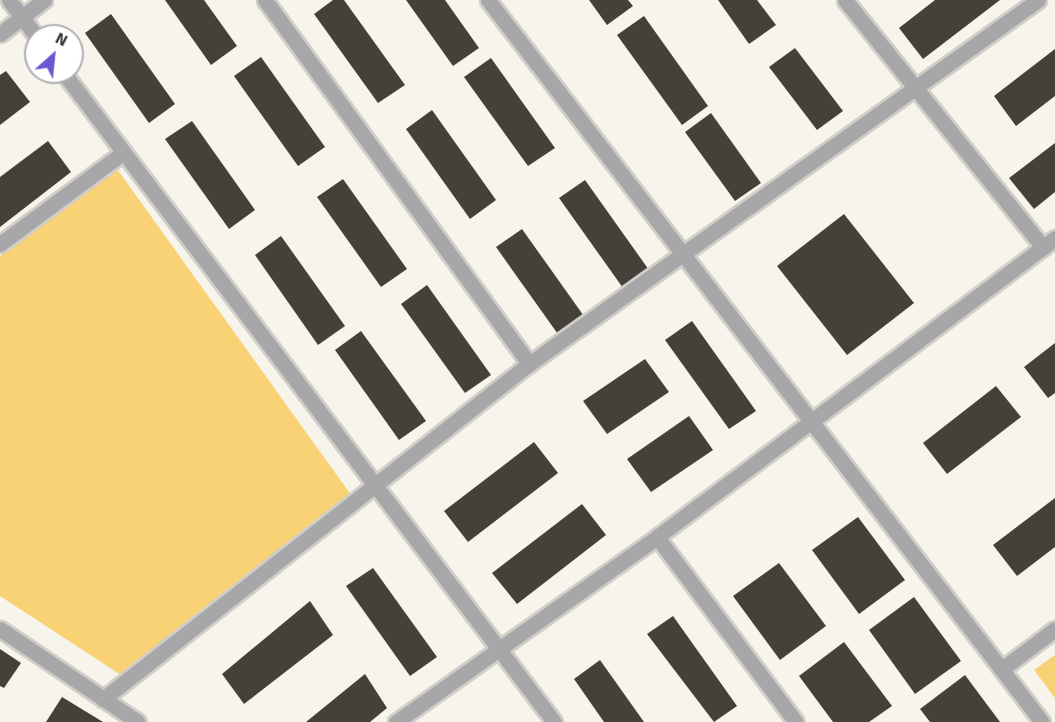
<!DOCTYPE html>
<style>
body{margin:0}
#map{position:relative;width:1055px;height:722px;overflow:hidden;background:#f7f4ec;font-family:Signika,sans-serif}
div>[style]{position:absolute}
.green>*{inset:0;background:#f8d274}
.building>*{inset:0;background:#44413b}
.roads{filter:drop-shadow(2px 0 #d1cec7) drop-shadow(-2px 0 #d1cec7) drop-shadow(0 2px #d1cec7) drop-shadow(0 -2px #d1cec7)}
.minor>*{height:15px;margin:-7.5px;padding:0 7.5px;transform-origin:7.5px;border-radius:7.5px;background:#a7a7aa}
span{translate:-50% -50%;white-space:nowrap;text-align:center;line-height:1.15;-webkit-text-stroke:6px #fff;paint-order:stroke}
.north{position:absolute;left:24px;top:24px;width:60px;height:60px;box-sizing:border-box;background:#fff;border:2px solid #afafae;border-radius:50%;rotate:27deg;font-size:16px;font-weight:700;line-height:24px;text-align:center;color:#383734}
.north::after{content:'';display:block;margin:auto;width:21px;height:27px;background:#6859d2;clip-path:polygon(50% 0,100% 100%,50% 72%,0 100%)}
</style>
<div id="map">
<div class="green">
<div style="clip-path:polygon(117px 169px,359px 506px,127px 679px,0 596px,0 256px)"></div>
<div style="clip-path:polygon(1055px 655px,1055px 698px,1034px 670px)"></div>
</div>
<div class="building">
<div style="clip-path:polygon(165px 0,204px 0,237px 46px,211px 65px)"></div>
<div style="clip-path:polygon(333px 0,344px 0,405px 85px,378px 103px,314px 14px)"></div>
<div style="clip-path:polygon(406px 0,445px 0,479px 48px,453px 66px)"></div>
<div style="clip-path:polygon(589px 0,628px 0,633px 6px,607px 25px)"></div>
<div style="clip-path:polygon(718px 0,757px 0,776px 25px,749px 44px)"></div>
<div style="clip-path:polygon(935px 0,1000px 0,923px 59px,899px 28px)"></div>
<div style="clip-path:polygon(111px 14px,175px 104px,149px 123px,85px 33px)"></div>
<div style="clip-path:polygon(644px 16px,708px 106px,682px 125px,617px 35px)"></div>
<div style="clip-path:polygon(795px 48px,843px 111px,817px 130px,769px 67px)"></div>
<div style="clip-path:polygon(1055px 49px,1055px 96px,1016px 126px,994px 96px)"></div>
<div style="clip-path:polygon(261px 57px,325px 147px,298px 166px,234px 76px)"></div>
<div style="clip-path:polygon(491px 58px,555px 148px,528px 166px,464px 77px)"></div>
<div style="clip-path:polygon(6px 71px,30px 102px,0 125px,0 75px)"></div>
<div style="clip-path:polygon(432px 110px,496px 200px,470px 219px,406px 129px)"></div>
<div style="clip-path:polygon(711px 113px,761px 183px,735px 201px,685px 132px)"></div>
<div style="clip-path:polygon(192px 121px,255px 210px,229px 229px,165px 139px)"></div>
<div style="clip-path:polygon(48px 141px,71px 172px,0 227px,0 177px)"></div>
<div style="clip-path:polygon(1055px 143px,1055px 192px,1034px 209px,1009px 178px)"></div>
<div style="clip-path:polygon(343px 179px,407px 269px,381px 287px,317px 197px)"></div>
<div style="clip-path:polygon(585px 180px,649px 270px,623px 288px,559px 198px)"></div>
<div style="clip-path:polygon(844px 214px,914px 303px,847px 355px,777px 266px)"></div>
<div style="clip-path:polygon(522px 229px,586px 319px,560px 337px,496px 247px)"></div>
<div style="clip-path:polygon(281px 236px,345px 326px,318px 345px,255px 255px)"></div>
<div style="clip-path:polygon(427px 285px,491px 375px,465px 393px,401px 304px)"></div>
<div style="clip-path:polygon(692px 321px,756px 411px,729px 429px,665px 340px)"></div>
<div style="clip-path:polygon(361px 331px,426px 421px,399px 440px,335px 350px)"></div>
<div style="clip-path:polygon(1055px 343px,1055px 393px,1048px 398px,1024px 367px)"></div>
<div style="clip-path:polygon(645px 359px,669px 392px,607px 434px,583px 401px)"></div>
<div style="clip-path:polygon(996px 386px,1021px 417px,947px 474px,923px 443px)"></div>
<div style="clip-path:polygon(689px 416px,713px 450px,651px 492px,627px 459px)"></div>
<div style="clip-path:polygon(534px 442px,558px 473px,468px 542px,444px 511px)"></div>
<div style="clip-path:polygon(1055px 498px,1055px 547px,1017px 576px,993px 545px)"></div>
<div style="clip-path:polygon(582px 504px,606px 535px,517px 604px,492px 573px)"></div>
<div style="clip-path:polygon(858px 517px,905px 580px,859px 614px,812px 550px)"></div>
<div style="clip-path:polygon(779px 563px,826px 626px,780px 660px,733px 596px)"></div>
<div style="clip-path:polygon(373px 568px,437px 657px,410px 676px,346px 586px)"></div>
<div style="clip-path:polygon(914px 597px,961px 661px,915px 694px,869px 630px)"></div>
<div style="clip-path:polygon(310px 601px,333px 635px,244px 704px,222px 674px)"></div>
<div style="clip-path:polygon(673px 616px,737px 706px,714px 722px,647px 634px)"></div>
<div style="clip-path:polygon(844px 642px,892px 706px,869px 722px,833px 722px,799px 676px)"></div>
<div style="clip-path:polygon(0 649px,21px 663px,4px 688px,0 686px)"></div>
<div style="clip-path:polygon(600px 660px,644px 722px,604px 722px,574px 679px)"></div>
<div style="clip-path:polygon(365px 674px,387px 708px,370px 722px,306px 722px)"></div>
<div style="clip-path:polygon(965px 675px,1000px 722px,930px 722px,920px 709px)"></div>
<div style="clip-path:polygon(62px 697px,103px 722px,46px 722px)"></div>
</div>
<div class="roads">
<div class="minor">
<div style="left:9px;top:0;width:45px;rotate:53.1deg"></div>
<div style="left:265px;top:0;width:450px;rotate:54deg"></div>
<div style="left:488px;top:0;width:910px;rotate:52.5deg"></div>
<div style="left:845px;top:0;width:317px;rotate:51.3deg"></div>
<div style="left:0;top:34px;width:56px;rotate:-37.7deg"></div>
<div style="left:63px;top:72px;width:815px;rotate:52.93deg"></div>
<div style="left:0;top:244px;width:154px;rotate:-36.6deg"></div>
<div style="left:657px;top:537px;width:231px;rotate:53.1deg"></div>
<div style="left:0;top:629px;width:166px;rotate:34deg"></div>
<div style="left:1002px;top:669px;width:66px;rotate:-37deg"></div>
<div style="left:103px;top:699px;width:542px;rotate:-38.18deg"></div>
<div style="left:529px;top:364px;width:626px;rotate:-35.57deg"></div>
<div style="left:396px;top:722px;width:320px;rotate:-35.3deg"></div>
<div style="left:657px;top:537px;width:498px;rotate:-36.9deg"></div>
</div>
</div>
<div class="north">N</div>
</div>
